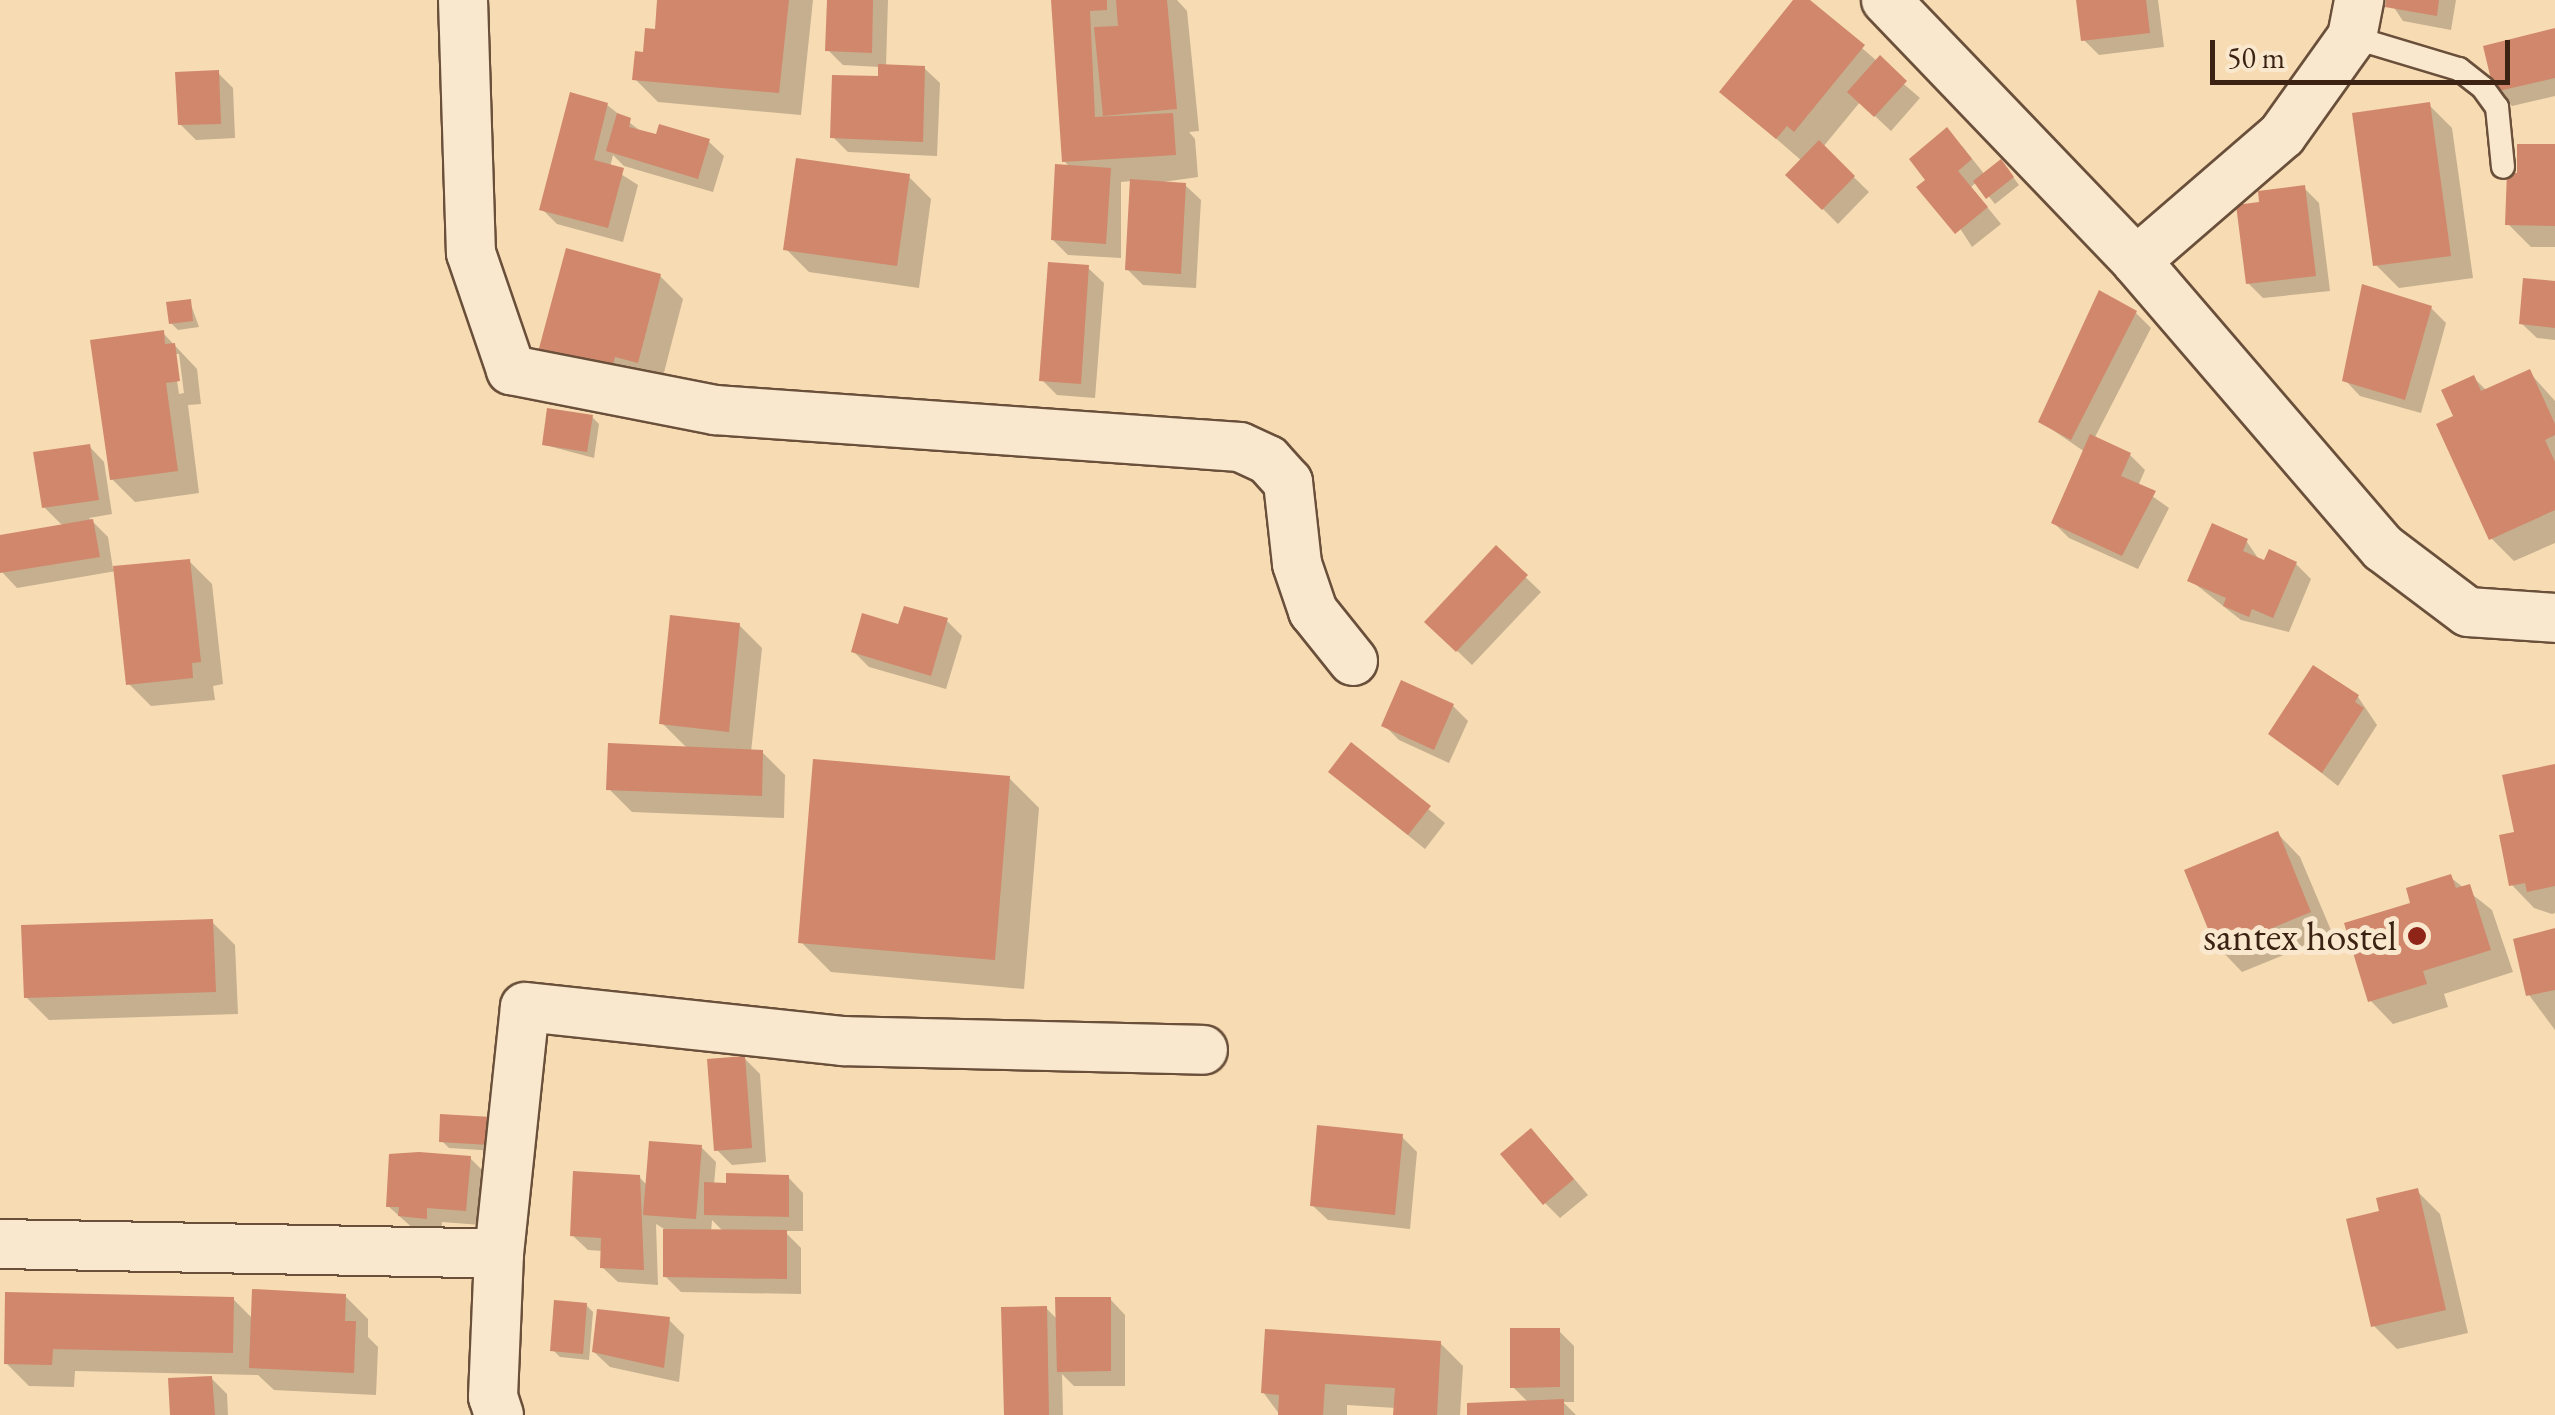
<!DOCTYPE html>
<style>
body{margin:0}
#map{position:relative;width:2555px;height:1415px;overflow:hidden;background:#f7dbb3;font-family:"EB Garamond",serif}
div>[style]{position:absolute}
.shadow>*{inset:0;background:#0003}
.building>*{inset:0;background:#d0876b}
.roads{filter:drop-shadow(2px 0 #6a503b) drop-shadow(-2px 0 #6a503b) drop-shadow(0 2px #6a503b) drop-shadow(0 -2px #6a503b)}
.service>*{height:22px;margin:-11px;padding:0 11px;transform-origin:11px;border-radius:11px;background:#fae8ce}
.minor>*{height:48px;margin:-24px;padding:0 24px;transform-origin:24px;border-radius:24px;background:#fae8ce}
.dots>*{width:28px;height:28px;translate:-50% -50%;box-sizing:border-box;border:5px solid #fae8ce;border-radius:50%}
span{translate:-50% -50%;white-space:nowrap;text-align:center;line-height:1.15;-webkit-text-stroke:10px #fae8ce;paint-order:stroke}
.poi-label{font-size:40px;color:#3b2213}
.right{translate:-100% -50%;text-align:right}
.scale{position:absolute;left:2210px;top:40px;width:300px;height:45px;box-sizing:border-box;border:5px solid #3b2213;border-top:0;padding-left:12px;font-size:30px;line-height:35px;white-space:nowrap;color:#3b2213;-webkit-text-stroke:8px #fae8ce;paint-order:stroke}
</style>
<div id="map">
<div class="shadow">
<div style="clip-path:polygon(660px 0,813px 0,801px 115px,658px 102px,635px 79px,657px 32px)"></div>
<div style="clip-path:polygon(829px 0,888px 0,886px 66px,924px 68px,940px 83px,937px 156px,848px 152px,833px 137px,880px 78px,880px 67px,843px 65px,828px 50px)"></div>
<div style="clip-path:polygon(1054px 0,1177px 0,1187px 11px,1199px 131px,1189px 132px,1195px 139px,1198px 177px,1156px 183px,1185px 185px,1201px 200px,1196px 288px,1143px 285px,1127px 269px,1132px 181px,1121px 182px,1121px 258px,1068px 255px,1053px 240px,1071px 168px,1064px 161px)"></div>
<div style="clip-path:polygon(1796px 0,1806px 0,1920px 98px,1891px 131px,1860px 102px,1823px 147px,1869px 192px,1838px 224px,1789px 175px,1802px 161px,1722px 92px)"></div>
<div style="clip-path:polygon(2079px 0,2158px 0,2164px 47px,2099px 55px,2084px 40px)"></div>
<div style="clip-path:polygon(2389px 0,2456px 0,2451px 30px,2403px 21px)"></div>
<div style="clip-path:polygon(2555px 31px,2555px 96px,2512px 106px,2497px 91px)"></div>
<div style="clip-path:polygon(218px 73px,233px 88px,235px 138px,196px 140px,180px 124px)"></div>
<div style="clip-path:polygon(607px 105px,643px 133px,708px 141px,724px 156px,713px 192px,624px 166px,613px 155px,610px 167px,638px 185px,623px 242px,557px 224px,542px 209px)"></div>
<div style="clip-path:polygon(2429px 105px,2452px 128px,2473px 278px,2399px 288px,2376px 265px)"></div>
<div style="clip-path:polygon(1962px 146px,1985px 175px,2007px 169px,2019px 185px,1995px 204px,1977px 182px,1971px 187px,2001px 224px,1972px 247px,1929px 180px)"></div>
<div style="clip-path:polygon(2555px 147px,2555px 247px,2531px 247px,2508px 224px)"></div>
<div style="clip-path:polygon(908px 176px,931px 199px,919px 288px,809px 272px,786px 249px)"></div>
<div style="clip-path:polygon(2304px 188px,2319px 203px,2330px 291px,2263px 298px,2248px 283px)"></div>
<div style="clip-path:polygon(1088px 268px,1104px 283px,1095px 398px,1057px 395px,1042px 380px)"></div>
<div style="clip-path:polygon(660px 276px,683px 299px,661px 384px,564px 374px)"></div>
<div style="clip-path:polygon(2555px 284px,2555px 340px,2537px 338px,2521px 323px)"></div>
<div style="clip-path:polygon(190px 302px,199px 327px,178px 330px,171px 323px)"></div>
<div style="clip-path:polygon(2431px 308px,2446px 323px,2421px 413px,2360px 396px,2345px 380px)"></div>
<div style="clip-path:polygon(2136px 313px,2151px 328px,2094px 439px,2130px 455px,2145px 470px,2138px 486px,2169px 508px,2138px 569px,2069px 538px,2054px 523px,2085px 452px,2041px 422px)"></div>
<div style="clip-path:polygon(evenodd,163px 333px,197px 369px,201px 404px,188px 405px,199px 493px,135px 502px,112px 479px,163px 333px,173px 354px,179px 354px,184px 393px,179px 394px,173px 354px)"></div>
<div style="clip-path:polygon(2529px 372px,2555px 401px,2555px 543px,2514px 561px,2491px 538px,2456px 417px,2474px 378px,2487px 391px)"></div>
<div style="clip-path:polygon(592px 417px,599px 424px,594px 458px,545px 445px)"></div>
<div style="clip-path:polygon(89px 446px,104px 462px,112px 514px,89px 518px,108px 537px,113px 569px,189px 561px,212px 584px,223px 684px,213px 686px,215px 700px,151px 706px,128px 683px,116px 571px,17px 588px,2px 572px,0 537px,64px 527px,44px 507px)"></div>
<div style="clip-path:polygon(2247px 542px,2260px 561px,2296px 564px,2311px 579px,2289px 632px,2241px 620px,2190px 580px)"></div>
<div style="clip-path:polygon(1496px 549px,1541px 592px,1472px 665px,1427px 622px)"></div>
<div style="clip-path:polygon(947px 621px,962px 636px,946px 689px,869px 667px,853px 651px,900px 627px)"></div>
<div style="clip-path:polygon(739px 625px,762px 648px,751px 752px,762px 752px,785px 775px,784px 818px,632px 812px,609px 789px,688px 749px,662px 723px)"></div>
<div style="clip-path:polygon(2314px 668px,2358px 697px,2377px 725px,2338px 786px,2271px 733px)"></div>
<div style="clip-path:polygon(1453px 706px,1468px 721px,1449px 763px,1399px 740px,1384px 725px)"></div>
<div style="clip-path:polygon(1352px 746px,1445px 823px,1425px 849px,1347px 786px)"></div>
<div style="clip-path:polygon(2555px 767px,2555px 913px,2552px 914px,2534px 908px,2511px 884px,2517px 834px)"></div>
<div style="clip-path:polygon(1009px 778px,1039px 808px,1024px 989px,831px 972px,801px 942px)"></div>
<div style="clip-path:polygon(2278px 834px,2300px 857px,2333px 935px,2242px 972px,2220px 949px)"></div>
<div style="clip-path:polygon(2450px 877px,2492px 910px,2513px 972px,2444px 994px,2448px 1007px,2393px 1024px,2370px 1000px,2413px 904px)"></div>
<div style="clip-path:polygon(212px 922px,235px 945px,238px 1014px,49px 1020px,26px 997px)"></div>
<div style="clip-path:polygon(2555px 931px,2555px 1030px,2529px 995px)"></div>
<div style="clip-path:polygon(744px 1058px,760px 1074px,766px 1162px,732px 1165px,717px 1150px)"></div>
<div style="clip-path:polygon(491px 1120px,496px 1151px,449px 1148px,442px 1141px)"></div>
<div style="clip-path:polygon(1402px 1137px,1417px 1152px,1410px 1229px,1328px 1220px,1312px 1205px)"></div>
<div style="clip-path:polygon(1546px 1146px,1588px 1195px,1560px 1218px,1545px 1203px)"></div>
<div style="clip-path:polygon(evenodd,701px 1147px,716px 1162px,714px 1185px,788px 1177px,803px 1193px,803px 1231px,784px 1231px,801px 1248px,801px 1294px,681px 1292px,665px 1276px,666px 1230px,656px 1224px,658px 1285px,618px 1282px,602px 1267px,603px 1251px,588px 1250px,572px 1235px,639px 1177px,648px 1186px,701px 1147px,712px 1220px,724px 1232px,711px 1232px,712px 1220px)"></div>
<div style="clip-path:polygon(470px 1158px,485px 1173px,481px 1225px,442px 1222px,441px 1233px,416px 1231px,388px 1206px)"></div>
<div style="clip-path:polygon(2417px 1191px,2440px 1214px,2468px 1333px,2397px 1349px,2374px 1326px,2382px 1213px)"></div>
<div style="clip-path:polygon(7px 1295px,233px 1299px,253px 1319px,345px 1296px,368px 1319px,368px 1337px,378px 1347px,376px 1395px,274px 1390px,258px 1375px,75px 1371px,74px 1387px,29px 1386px,6px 1363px)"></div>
<div style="clip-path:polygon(1110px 1299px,1125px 1315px,1125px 1386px,1074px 1386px,1062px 1374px,1063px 1415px,1006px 1415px,1046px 1308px,1058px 1320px)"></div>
<div style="clip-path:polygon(586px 1305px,593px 1312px,589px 1360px,560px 1357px,553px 1350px)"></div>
<div style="clip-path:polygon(668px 1319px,684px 1335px,679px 1382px,610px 1367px,594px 1352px)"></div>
<div style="clip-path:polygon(1559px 1331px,1574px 1346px,1574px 1402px,1563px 1402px,1576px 1415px,1470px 1415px,1529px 1403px,1513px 1387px)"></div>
<div style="clip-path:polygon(1440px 1343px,1463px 1366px,1460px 1415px,1396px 1415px,1396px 1408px,1347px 1405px,1347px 1415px,1280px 1415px,1263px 1392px)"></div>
<div style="clip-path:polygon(211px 1378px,227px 1394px,228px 1415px,173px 1415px)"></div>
</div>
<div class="building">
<div style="clip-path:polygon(657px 0,789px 0,779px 93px,632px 80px,635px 51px,643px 52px,645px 28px,655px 29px)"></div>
<div style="clip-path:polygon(827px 0,873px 0,872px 53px,825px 51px)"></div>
<div style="clip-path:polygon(1051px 0,1107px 0,1107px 10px,1090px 11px,1095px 117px,1173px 113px,1176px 155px,1062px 162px)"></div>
<div style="clip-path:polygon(1116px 0,1167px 0,1177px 109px,1103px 116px,1094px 27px,1118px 26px)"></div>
<div style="clip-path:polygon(1793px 0,1810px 0,1865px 45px,1794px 132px,1787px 126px,1776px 139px,1719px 92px)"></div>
<div style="clip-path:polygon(2076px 0,2146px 0,2150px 33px,2081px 41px)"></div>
<div style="clip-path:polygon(2386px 0,2439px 0,2437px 16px,2385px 7px)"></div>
<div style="clip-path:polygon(2555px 28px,2555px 78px,2494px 92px,2483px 46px)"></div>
<div style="clip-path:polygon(1880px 55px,1907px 81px,1874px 117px,1847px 92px)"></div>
<div style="clip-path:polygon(878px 64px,925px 66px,923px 142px,830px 138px,832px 75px,878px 76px)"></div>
<div style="clip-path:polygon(219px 70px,221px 124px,178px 125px,175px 72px)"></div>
<div style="clip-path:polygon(570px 92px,608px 103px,594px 160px,624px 168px,608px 228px,539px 210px)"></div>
<div style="clip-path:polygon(2430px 102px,2451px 256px,2373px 266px,2352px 113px)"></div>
<div style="clip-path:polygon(617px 113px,631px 118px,629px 127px,656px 134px,659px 124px,710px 139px,698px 179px,606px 151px)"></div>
<div style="clip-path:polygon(1947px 127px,1972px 159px,1958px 171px,1988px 207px,1955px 234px,1916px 187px,1925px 180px,1909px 159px)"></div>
<div style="clip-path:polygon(1819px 140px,1855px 176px,1822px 210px,1785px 175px)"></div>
<div style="clip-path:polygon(2517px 144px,2555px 144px,2555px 226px,2505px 225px,2507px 172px,2517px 173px)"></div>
<div style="clip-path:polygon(796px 158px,910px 174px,897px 266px,783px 250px)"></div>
<div style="clip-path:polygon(2001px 159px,2014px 177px,1986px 199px,1973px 181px)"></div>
<div style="clip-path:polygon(1055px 164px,1111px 168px,1106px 244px,1051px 240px)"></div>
<div style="clip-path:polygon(1130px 179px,1186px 183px,1181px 274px,1125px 270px)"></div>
<div style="clip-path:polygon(2305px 185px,2316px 276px,2246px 284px,2236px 205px,2259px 202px,2258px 191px)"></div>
<div style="clip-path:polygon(566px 248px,661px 274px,638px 363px,615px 357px,611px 372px,538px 352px)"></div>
<div style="clip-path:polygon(1048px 262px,1089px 265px,1081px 384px,1039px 381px)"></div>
<div style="clip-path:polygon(2523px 278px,2555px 281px,2555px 328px,2519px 324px)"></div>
<div style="clip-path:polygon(2362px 284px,2432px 306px,2405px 400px,2342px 381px)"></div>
<div style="clip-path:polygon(2099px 290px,2137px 311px,2071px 440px,2038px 422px)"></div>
<div style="clip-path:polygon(191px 299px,193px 321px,169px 324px,166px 302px)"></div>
<div style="clip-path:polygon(164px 330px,165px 344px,175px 343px,180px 381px,166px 383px,178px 471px,110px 480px,90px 340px)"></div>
<div style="clip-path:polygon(2530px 369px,2555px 424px,2555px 435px,2545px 440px,2555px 462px,2555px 510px,2489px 540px,2436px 424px,2453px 416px,2441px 390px,2474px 375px,2481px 391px)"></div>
<div style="clip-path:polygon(547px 408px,593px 415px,587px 452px,542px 445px)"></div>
<div style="clip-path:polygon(2090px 434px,2131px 453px,2121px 476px,2156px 491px,2122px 556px,2051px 523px)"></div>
<div style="clip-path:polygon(90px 444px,99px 500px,42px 508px,33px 452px)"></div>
<div style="clip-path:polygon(93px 519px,100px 557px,0 573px,0 535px)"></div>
<div style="clip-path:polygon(2212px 523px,2248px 539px,2243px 551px,2264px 560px,2269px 549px,2297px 562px,2273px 618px,2252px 609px,2249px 617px,2223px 606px,2226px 598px,2187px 581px)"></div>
<div style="clip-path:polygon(1496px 545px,1528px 575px,1456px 652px,1424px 622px)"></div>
<div style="clip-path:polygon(190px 559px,201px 662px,192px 663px,193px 678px,126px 685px,113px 566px)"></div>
<div style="clip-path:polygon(904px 606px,948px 618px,931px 676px,851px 652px,862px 613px,898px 624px)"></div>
<div style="clip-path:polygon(670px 615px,740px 623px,729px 732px,659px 724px)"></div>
<div style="clip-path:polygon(2313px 665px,2359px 695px,2355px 702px,2364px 708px,2322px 773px,2268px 734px)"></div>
<div style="clip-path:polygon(1401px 680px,1454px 704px,1434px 750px,1381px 726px)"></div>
<div style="clip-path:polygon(1351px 742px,1431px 806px,1408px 835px,1328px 772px)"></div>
<div style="clip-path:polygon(608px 743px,763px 750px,762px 796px,606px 790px)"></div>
<div style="clip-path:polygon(813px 759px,1010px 776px,995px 960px,798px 943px)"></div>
<div style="clip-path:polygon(2555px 764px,2555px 886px,2527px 892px,2525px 883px,2509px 886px,2499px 835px,2514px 832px,2502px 775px)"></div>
<div style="clip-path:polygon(2278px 831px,2311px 912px,2217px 951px,2184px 870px)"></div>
<div style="clip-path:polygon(2451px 874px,2456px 888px,2470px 884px,2491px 950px,2423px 971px,2427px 984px,2368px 1002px,2344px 923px,2410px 903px,2406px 888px)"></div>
<div style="clip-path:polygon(213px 919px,216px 992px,24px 998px,21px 925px)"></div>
<div style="clip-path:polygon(2555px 928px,2555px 990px,2526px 996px,2513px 939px)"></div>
<div style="clip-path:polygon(745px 1056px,752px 1148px,714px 1151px,707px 1059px)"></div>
<div style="clip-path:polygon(440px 1114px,492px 1117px,490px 1145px,439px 1142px)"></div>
<div style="clip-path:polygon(1317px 1125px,1403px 1134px,1395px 1215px,1310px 1206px)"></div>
<div style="clip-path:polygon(1531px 1128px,1574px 1179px,1543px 1205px,1500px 1154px)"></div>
<div style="clip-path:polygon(649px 1141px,702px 1145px,696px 1219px,643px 1215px)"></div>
<div style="clip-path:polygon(419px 1152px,471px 1156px,466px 1211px,427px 1208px,427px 1219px,398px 1216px,399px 1207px,386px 1207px,389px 1154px)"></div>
<div style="clip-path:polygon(573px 1171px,640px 1175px,644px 1270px,600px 1268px,601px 1238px,570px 1236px)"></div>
<div style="clip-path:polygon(726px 1173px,789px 1175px,789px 1217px,704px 1215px,704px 1182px,726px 1183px)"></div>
<div style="clip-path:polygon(2418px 1188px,2446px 1310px,2371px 1327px,2346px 1219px,2379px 1211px,2376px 1198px)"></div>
<div style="clip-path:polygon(663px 1229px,787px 1230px,787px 1279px,663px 1277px)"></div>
<div style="clip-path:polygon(252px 1289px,346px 1294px,345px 1321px,356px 1321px,354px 1373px,249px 1368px)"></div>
<div style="clip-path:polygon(5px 1292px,234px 1297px,233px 1353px,53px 1349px,52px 1365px,4px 1364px)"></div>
<div style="clip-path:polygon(1055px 1297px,1111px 1297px,1111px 1371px,1057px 1372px)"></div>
<div style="clip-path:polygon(554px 1300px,587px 1303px,583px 1354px,550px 1351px)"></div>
<div style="clip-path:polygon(1047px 1306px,1049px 1415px,1004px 1415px,1001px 1307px)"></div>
<div style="clip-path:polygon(597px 1309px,670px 1317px,664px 1368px,592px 1352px)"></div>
<div style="clip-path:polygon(1510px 1328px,1560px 1328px,1560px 1387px,1510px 1388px)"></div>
<div style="clip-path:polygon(1265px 1329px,1441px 1341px,1437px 1415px,1393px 1415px,1395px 1388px,1325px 1384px,1323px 1415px,1278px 1415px,1279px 1395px,1261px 1393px)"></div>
<div style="clip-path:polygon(212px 1376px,215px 1415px,170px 1415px,168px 1378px)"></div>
<div style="clip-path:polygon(1564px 1399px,1564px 1415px,1467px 1415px,1467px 1403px)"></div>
</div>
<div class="roads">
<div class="service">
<div style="left:2352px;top:37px;width:112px;rotate:16.7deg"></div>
<div style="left:2459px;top:69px;width:31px;rotate:38deg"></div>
<div style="left:2483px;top:88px;width:24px;rotate:54deg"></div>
<div style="left:2497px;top:107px;width:60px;rotate:84.3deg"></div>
</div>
<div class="minor">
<div style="left:463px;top:0;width:253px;rotate:88.2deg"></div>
<div style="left:471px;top:253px;width:124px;rotate:71.1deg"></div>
<div style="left:511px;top:370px;width:208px;rotate:11.1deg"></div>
<div style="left:715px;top:410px;width:526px;rotate:4.03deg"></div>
<div style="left:1240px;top:447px;width:31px;rotate:25deg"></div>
<div style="left:1268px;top:460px;width:30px;rotate:48deg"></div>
<div style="left:1288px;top:482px;width:82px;rotate:83.7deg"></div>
<div style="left:1297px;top:564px;width:50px;rotate:71.2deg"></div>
<div style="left:1313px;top:611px;width:64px;rotate:51.3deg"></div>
<div style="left:1886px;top:0;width:361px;rotate:46.2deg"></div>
<div style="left:2136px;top:261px;width:379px;rotate:49.3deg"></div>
<div style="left:2383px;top:548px;width:106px;rotate:37deg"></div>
<div style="left:2468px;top:612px;width:87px;rotate:3.9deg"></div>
<div style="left:2136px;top:261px;width:193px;rotate:-40.8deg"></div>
<div style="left:2282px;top:135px;width:120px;rotate:-54.5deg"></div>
<div style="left:2352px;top:37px;width:38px;rotate:-79deg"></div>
<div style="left:0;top:1244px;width:499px;rotate:1.1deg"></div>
<div style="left:499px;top:1415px;width:19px;rotate:-108deg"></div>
<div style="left:493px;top:1397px;width:143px;rotate:-87.6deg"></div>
<div style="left:499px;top:1254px;width:248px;rotate:-84deg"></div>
<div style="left:525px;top:1007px;width:320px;rotate:6.1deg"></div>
<div style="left:843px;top:1041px;width:360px;rotate:1.4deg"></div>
</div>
</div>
<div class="dots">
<div style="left:2417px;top:936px;background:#8f2418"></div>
</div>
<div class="poi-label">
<span class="right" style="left:2397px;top:936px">santex hostel</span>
</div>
<div class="scale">50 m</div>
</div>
